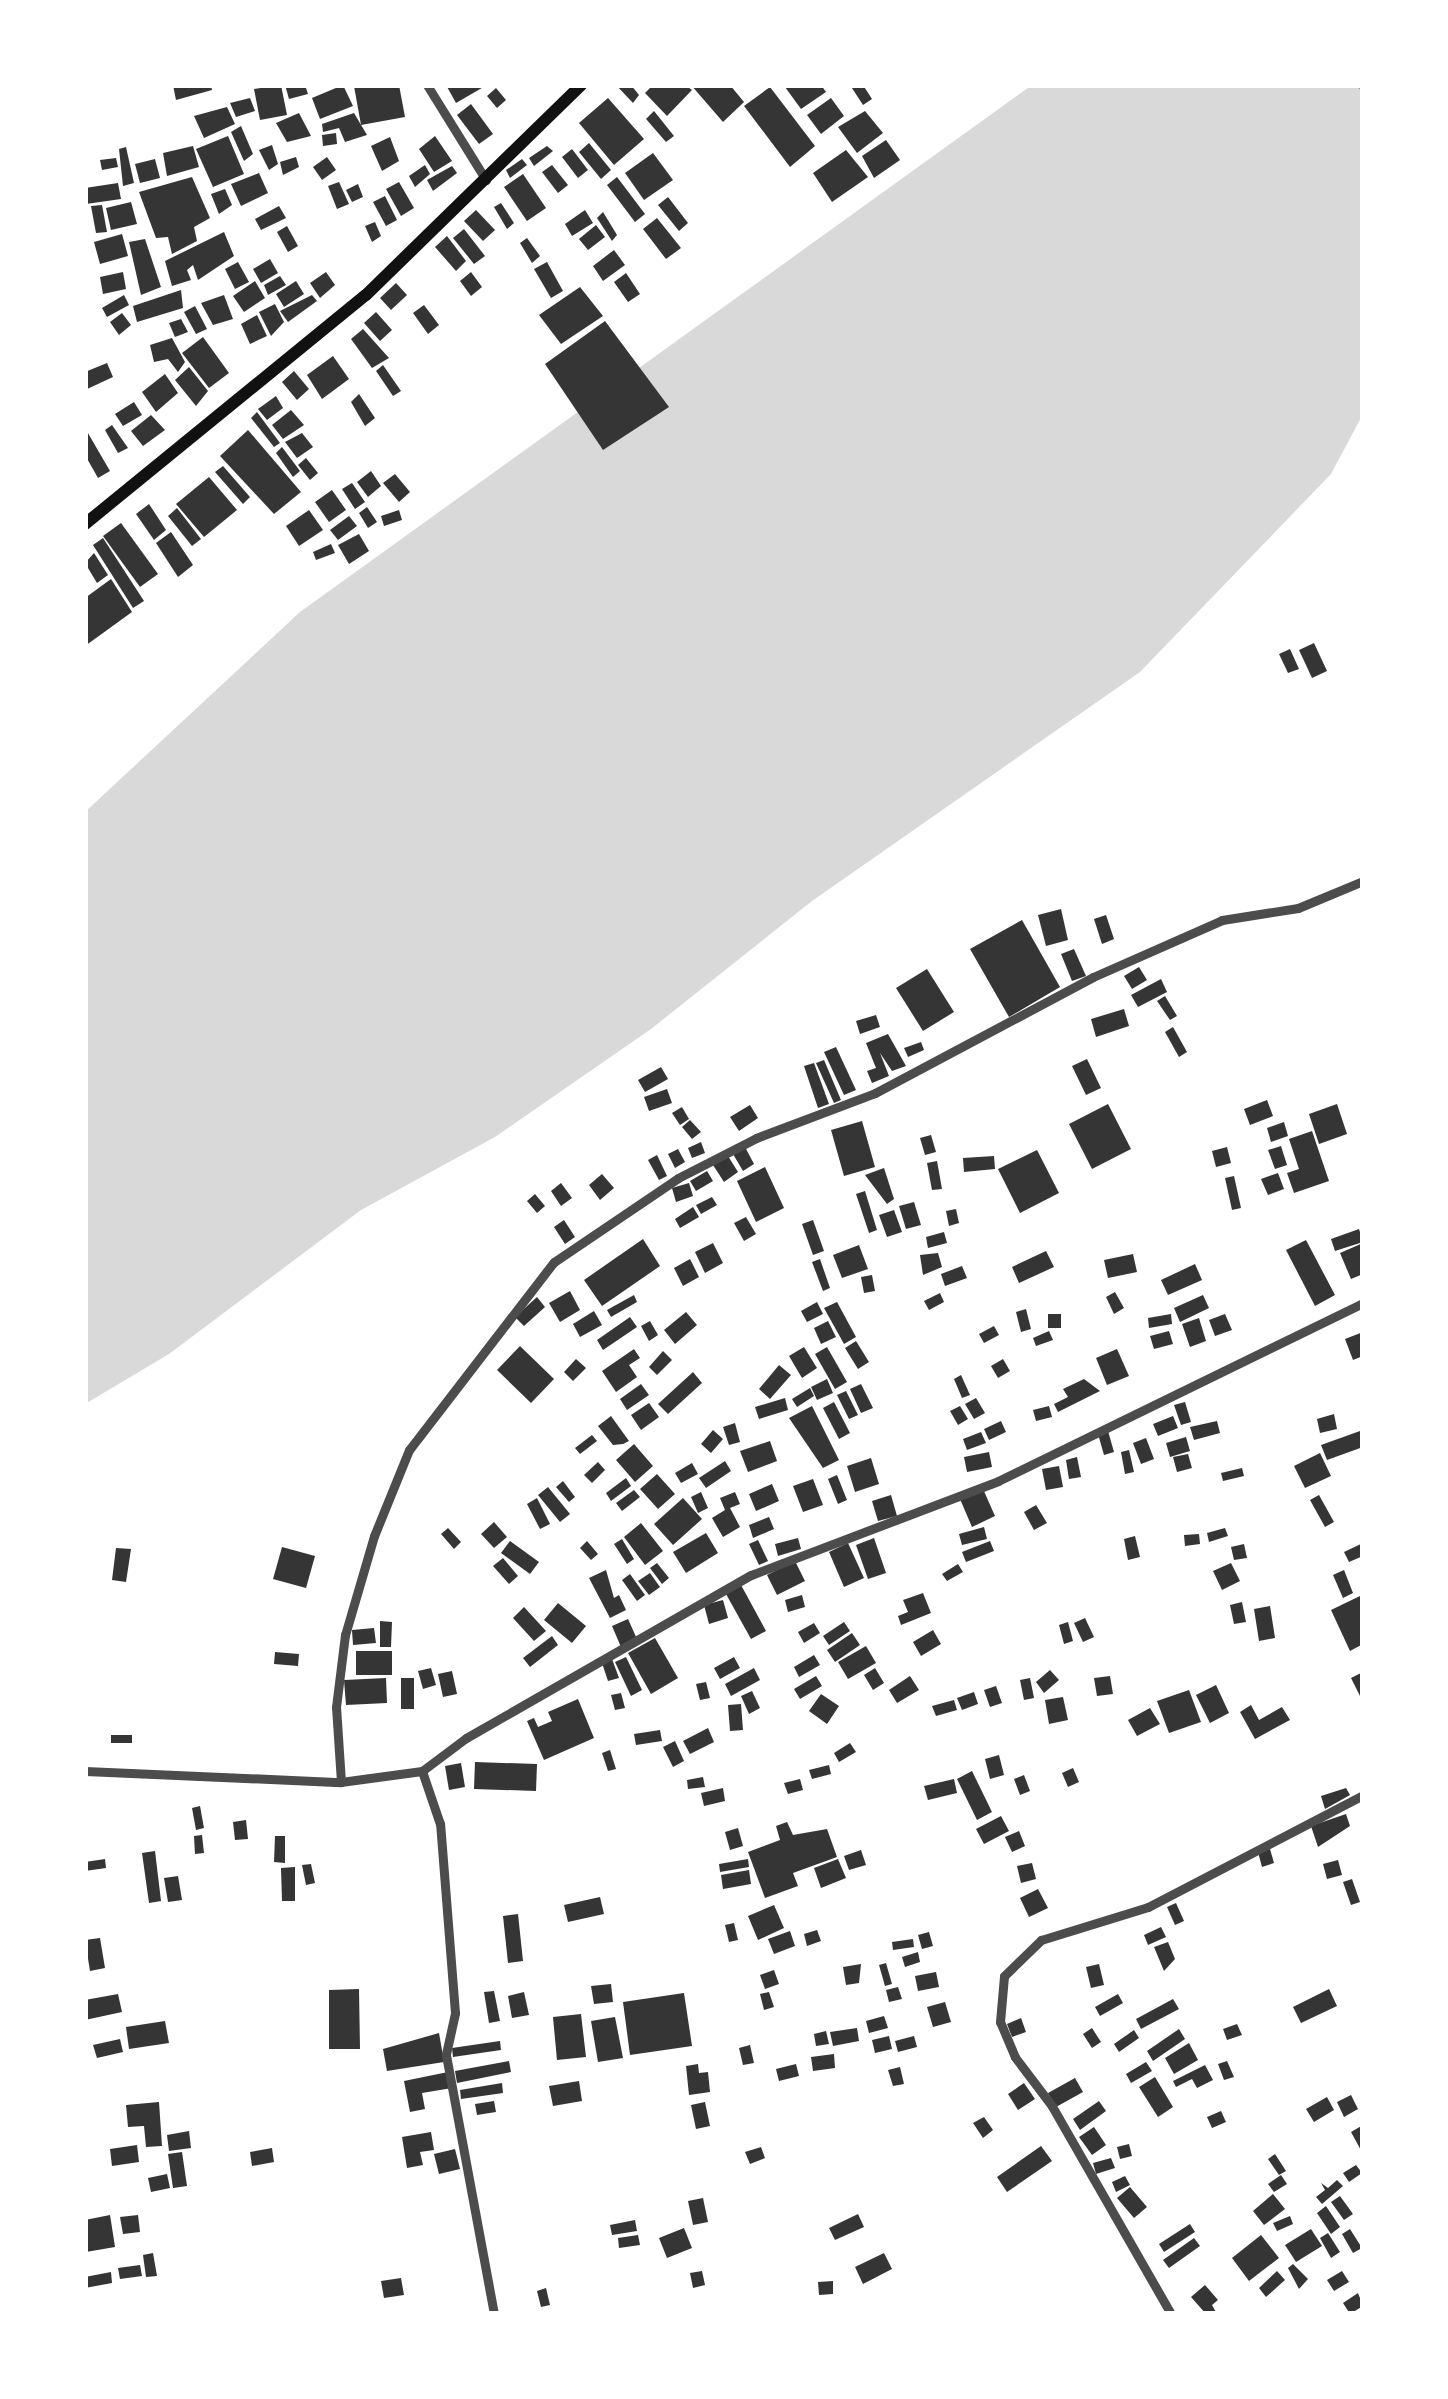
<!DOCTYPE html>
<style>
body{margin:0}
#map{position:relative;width:1448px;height:2399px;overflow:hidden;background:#fff;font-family:Barlow,sans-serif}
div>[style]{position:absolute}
.water>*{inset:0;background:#d9d9d9}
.building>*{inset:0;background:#353535}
.minor>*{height:9px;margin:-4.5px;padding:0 4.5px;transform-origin:4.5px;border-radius:4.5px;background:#4c4c4c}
.primary>*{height:12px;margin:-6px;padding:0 6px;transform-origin:6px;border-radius:6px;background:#111}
span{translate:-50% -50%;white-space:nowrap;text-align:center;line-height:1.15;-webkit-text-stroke:10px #fff;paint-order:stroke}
.frame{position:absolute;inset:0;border:88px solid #fff;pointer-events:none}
</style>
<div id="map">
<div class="water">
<div style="clip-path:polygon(1032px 85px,1363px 85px,1363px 414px,1331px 474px,1140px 672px,812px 901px,651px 1029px,495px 1137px,361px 1210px,169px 1354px,85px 1404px,85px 812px,300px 612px)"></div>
</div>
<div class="building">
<div style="clip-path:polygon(173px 85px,211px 85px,212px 90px,176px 100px)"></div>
<div style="clip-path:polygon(281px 85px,287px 115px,260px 120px,254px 89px)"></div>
<div style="clip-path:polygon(285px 85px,305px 85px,308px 94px,289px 99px)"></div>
<div style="clip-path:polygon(343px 85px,353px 106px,320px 119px,312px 98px)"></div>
<div style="clip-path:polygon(399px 85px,405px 117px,361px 125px,354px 86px)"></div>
<div style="clip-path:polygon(446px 85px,487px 85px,456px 103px)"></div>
<div style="clip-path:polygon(616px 85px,631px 85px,639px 95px,633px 103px)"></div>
<div style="clip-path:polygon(653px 85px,685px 85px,692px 90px,667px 116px,645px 93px)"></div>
<div style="clip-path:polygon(691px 85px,730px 85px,744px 102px,723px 122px)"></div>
<div style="clip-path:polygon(821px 85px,826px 92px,801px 109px,785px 87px)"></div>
<div style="clip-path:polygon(850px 85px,863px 85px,872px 99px,863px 105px)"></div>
<div style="clip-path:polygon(770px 87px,815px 146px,790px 167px,744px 106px)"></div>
<div style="clip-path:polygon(496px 88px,506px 100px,497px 108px,487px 96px)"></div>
<div style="clip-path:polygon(250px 98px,255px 111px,236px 117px,230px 103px)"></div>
<div style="clip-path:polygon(608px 98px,644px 139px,614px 165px,579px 123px)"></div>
<div style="clip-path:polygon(831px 98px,844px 116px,821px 134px,807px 115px)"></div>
<div style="clip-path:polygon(471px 104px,493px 134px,479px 144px,457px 115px)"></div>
<div style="clip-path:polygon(227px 107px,235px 124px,204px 138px,194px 116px)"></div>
<div style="clip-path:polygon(654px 111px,674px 136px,666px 142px,646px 119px)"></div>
<div style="clip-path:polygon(865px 111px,883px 133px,857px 153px,838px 127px)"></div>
<div style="clip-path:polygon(299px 113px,311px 136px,287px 142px,276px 123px)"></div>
<div style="clip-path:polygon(354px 113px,367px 135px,345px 142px,339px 128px,323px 132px,322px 124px)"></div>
<div style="clip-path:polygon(241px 126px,253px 154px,244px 161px,231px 132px)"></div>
<div style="clip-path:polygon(336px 133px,337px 144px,323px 146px,322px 135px)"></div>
<div style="clip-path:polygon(228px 136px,244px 174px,213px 187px,196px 149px)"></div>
<div style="clip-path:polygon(435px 136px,452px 161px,434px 172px,419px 149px)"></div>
<div style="clip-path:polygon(390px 137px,399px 161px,382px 171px,371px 146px)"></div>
<div style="clip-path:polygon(886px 140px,900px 160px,874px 178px,862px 156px)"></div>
<div style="clip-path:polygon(589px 143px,611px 170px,601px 179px,579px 152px)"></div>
<div style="clip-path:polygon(272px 145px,278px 164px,269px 170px,259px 150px)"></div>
<div style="clip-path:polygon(193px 146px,199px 167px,167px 176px,163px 153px)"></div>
<div style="clip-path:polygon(547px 146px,553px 151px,534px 166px,529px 158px)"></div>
<div style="clip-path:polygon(126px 147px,134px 183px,123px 186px,119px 149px)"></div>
<div style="clip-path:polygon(572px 149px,588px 170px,578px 178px,562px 157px)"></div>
<div style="clip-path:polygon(846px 150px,868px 177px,832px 202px,813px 173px)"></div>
<div style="clip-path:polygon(653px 153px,673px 180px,644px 200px,625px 173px)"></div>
<div style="clip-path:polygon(296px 157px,299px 167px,283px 175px,280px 162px)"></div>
<div style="clip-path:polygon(327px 157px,336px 170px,322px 180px,313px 167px)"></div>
<div style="clip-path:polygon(116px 158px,118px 167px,102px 170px,100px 160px)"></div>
<div style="clip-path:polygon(155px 159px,160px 178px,140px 183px,135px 164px)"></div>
<div style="clip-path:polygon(522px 159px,527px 165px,510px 178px,506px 170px)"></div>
<div style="clip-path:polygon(425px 165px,430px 174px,415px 187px,409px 176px)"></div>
<div style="clip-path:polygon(552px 165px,568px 185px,558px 193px,542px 172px)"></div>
<div style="clip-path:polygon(452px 166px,457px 173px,433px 191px,427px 180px)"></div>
<div style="clip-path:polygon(259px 173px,268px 193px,241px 206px,231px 184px)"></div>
<div style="clip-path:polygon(523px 174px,546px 208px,527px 221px,504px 187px)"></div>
<div style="clip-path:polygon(192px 177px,210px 218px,194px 227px,197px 241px,172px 254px,168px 237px,156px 238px,139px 192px)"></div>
<div style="clip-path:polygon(617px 177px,645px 214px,635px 222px,607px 185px)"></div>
<div style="clip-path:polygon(339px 182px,349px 204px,337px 209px,328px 186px)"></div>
<div style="clip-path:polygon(399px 182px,414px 208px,401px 216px,386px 189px)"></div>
<div style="clip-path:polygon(118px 183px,121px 199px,86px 204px,85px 188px)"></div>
<div style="clip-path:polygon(358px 184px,363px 197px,352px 202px,346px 190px)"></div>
<div style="clip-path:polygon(225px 189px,232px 205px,219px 214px,211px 194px)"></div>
<div style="clip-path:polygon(385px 196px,397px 220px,386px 226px,373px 202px)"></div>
<div style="clip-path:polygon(668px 197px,688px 223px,679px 231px,658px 205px)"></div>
<div style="clip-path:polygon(131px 202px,137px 224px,111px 230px,106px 208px)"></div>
<div style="clip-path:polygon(501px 203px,514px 223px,507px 229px,494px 207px)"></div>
<div style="clip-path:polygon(102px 205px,107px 232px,96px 233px,91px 206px)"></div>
<div style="clip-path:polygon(279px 206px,286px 218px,261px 230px,255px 219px)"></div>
<div style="clip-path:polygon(476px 210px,495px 230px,483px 241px,464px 221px)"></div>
<div style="clip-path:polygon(585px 210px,593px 223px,572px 236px,565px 224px)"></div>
<div style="clip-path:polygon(603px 212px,617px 235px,612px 241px,597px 218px)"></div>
<div style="clip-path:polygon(657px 218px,681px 248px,666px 259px,643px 229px)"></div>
<div style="clip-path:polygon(375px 222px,381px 236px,372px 242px,365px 226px)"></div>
<div style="clip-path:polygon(596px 225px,605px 237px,588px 250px,579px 239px)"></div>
<div style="clip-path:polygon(287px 226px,298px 246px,288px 252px,277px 232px)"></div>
<div style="clip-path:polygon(464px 229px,485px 256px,474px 264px,453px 238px)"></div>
<div style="clip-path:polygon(224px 232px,234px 256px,198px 280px,193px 265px,187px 270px,191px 280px,172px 286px,165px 261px)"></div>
<div style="clip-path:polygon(122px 234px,128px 256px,100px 264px,94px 242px)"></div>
<div style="clip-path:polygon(447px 236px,466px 261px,456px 271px,435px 247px)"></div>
<div style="clip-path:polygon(527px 238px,540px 256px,532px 263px,520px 243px)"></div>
<div style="clip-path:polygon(145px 239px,161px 287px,141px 295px,129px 242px)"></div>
<div style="clip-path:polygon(614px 250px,625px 265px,603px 281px,593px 266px)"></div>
<div style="clip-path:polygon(270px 259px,278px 273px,261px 283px,253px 269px)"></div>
<div style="clip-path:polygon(238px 262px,249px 282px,235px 289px,225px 269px)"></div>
<div style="clip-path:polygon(547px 262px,563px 291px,551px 298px,534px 269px)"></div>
<div style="clip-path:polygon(123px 272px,126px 289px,103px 294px,100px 277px)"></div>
<div style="clip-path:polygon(326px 272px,335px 285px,320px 298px,310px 283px)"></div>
<div style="clip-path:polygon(471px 272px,482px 287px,471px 296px,460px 281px)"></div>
<div style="clip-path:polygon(626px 273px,640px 294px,628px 302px,614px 282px)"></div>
<div style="clip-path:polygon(280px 276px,286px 285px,268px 295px,264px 285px)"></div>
<div style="clip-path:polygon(255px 281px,265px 298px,244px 312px,233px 296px)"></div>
<div style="clip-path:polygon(296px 281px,304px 294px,284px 307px,276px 294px)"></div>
<div style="clip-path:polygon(396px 283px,407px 295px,391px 310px,380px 298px)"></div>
<div style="clip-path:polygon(580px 287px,603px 316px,561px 344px,539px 315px)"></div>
<div style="clip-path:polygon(181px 290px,183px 308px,137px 322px,133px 306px)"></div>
<div style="clip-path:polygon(124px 295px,129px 305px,107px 317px,102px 308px)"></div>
<div style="clip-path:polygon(224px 295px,233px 319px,213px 325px,201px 303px)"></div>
<div style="clip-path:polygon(312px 295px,317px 301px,288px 322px,280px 311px)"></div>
<div style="clip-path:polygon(275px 304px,284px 322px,271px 336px,259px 312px)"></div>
<div style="clip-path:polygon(424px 305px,439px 325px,428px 334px,413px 313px)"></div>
<div style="clip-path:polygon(195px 306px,207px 329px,196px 334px,184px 312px)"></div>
<div style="clip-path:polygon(376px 312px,392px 330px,380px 341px,364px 323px)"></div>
<div style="clip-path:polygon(122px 313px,131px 325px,119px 335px,110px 322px)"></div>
<div style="clip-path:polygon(257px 315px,267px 336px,250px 344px,241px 324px)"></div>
<div style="clip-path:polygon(181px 319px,188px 332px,175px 337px,169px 323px)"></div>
<div style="clip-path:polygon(605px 321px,669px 407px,603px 450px,545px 364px)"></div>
<div style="clip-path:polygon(363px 329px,389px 358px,372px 368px,351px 339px)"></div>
<div style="clip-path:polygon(203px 337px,229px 373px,209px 388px,182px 353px)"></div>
<div style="clip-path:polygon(172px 338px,185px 362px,178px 372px,168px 359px,154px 362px,150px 345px)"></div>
<div style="clip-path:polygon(333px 356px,349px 379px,322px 399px,307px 375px)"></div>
<div style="clip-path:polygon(107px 363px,113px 377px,85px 390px,85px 372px)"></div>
<div style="clip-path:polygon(383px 365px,401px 391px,393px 396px,376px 371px)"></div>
<div style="clip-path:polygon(189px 367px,208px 391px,196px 406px,175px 380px)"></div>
<div style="clip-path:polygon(294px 371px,309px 389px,297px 400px,282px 382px)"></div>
<div style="clip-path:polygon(165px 374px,178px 393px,156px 412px,142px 392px)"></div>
<div style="clip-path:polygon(359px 394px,375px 418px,365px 426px,351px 402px)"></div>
<div style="clip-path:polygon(276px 396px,283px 408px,267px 420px,258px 409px)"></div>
<div style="clip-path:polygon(134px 402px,142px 415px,123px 426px,115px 414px)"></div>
<div style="clip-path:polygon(291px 410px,304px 425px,283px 439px,272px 425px)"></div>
<div style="clip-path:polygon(257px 412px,280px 443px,274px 447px,251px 418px)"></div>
<div style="clip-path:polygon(151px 415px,165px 430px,143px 446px,131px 431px)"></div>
<div style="clip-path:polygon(112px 425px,128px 448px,118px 453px,105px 430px)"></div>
<div style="clip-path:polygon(85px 428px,110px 471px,98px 478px,85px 455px)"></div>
<div style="clip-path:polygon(248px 430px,301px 492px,274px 514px,220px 456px)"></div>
<div style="clip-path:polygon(302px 433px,313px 447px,297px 458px,285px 442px)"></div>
<div style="clip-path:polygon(282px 447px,300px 471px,293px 477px,276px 453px)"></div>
<div style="clip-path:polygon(306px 458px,318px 473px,310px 480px,298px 465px)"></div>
<div style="clip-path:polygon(223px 466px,250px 497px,243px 504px,215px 472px)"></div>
<div style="clip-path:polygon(371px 471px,381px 486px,368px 497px,357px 482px)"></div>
<div style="clip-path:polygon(395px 474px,410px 492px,399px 502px,383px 483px)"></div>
<div style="clip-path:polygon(209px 477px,237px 510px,204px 537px,176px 504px)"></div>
<div style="clip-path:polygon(352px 483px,365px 502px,355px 509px,342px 489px)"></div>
<div style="clip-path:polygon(332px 490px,346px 510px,329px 522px,315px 502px)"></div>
<div style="clip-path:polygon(149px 504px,166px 530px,154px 540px,136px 514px)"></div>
<div style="clip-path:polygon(367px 507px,377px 522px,368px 528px,359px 513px)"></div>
<div style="clip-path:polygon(177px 508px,201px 539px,192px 546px,168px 516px)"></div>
<div style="clip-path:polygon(309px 510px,323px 530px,299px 546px,286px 526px)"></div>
<div style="clip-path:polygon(399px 510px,402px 520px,384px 526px,381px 516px)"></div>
<div style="clip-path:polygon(349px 516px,357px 526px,338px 540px,330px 530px)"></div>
<div style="clip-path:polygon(121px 523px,158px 574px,140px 587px,103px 536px)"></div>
<div style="clip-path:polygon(171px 532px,193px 565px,178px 577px,156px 543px)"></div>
<div style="clip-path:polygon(359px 534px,369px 551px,349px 564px,338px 545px)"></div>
<div style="clip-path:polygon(103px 538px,144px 601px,133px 608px,93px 545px)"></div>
<div style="clip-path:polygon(331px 544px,335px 553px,316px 560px,313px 552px)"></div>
<div style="clip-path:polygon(94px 553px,108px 575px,97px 583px,85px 563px)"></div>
<div style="clip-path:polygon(111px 579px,132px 612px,85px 646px,85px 598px)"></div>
<div style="clip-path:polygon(1314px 643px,1327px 671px,1312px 678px,1299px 650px)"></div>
<div style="clip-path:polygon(1290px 649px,1299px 669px,1288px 673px,1279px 654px)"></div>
<div style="clip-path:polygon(1061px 909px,1068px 940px,1046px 946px,1038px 915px)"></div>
<div style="clip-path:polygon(1106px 915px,1114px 939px,1102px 944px,1094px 919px)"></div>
<div style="clip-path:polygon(1022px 920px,1060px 987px,1009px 1017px,970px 949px)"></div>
<div style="clip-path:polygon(1074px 949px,1086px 976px,1072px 981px,1061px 954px)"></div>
<div style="clip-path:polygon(1139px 967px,1147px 980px,1132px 989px,1124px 976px)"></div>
<div style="clip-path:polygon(927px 969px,954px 1012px,923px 1031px,896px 988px)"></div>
<div style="clip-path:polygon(1161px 979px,1167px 992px,1138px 1007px,1131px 995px)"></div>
<div style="clip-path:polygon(1165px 996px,1177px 1016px,1170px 1020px,1157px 1001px)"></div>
<div style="clip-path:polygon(1124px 1009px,1129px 1026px,1096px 1037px,1091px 1019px)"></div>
<div style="clip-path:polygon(876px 1015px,880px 1027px,860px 1034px,856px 1021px)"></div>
<div style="clip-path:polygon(1173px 1027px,1187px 1052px,1179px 1057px,1165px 1032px)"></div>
<div style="clip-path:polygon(888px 1034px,906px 1066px,892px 1071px,880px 1053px,889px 1076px,872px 1083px,867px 1071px,876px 1068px,866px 1043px)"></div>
<div style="clip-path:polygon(921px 1042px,924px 1050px,908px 1057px,904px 1048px)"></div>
<div style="clip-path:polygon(836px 1047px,856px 1090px,844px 1095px,824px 1052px)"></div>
<div style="clip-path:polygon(1087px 1059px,1101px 1088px,1086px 1095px,1072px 1066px)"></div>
<div style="clip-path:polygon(824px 1060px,841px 1100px,834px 1103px,816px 1063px)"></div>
<div style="clip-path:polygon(814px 1063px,829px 1104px,818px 1108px,804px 1066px)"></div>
<div style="clip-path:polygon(661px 1067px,668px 1079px,645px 1092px,638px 1080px)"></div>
<div style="clip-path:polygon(667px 1089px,672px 1103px,649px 1111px,644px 1097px)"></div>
<div style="clip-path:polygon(1267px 1100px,1273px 1116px,1250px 1125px,1244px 1109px)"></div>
<div style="clip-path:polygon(1108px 1104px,1131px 1149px,1092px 1169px,1069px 1124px)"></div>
<div style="clip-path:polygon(1337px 1104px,1347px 1134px,1319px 1144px,1309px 1114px)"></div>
<div style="clip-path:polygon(750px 1105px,758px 1118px,739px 1131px,730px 1117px)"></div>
<div style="clip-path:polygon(682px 1107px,689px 1119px,680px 1125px,672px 1113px)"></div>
<div style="clip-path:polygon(690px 1120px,701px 1132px,692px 1139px,682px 1127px)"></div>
<div style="clip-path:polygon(862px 1121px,875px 1167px,844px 1176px,831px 1130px)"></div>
<div style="clip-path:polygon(1284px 1122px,1288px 1136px,1271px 1142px,1267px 1128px)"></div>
<div style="clip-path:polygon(1312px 1131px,1329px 1181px,1294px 1193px,1287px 1173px,1299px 1169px,1289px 1139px)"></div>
<div style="clip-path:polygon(931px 1135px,936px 1152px,925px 1155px,920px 1138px)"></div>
<div style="clip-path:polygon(701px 1142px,705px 1153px,692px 1158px,688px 1148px)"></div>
<div style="clip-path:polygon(1281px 1146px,1287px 1165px,1275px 1169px,1268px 1150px)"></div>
<div style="clip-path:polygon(745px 1147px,754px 1164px,743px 1171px,733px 1154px)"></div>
<div style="clip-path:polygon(1227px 1147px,1231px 1163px,1216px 1167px,1212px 1151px)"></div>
<div style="clip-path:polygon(678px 1149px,685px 1162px,675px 1168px,668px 1154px)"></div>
<div style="clip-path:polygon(1037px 1150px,1059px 1193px,1020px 1213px,998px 1169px)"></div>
<div style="clip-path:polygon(657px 1155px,667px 1176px,659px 1180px,648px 1160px)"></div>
<div style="clip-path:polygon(728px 1156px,738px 1172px,724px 1182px,713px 1165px)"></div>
<div style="clip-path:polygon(994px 1156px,995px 1169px,964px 1172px,963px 1158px)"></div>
<div style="clip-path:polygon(937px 1161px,942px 1189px,932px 1190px,927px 1163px)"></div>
<div style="clip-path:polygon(765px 1167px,784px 1208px,756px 1222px,737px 1181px)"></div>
<div style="clip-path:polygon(884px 1168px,894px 1199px,887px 1204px,865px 1175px)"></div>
<div style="clip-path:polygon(707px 1171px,713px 1181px,696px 1191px,690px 1181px)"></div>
<div style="clip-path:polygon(1278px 1173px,1284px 1189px,1268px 1195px,1261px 1179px)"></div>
<div style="clip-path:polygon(602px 1174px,614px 1188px,600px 1200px,589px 1185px)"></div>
<div style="clip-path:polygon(1234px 1176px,1241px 1208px,1232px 1210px,1225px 1178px)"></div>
<div style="clip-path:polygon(561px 1183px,572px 1198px,561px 1206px,551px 1191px)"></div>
<div style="clip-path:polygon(689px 1183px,693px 1196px,676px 1202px,672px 1188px)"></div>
<div style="clip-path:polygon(865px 1191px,877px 1230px,869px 1233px,856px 1194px)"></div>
<div style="clip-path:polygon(535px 1194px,545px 1206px,537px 1213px,527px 1201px)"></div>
<div style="clip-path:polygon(712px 1197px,717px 1205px,701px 1214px,696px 1205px)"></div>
<div style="clip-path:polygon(914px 1202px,921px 1225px,906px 1229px,899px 1206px)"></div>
<div style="clip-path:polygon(693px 1207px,699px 1217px,680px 1228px,675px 1219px)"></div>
<div style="clip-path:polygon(956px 1209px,959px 1223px,949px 1226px,946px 1211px)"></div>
<div style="clip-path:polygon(894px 1210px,902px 1232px,887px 1237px,879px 1215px)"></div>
<div style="clip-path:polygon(746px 1217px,756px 1234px,744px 1241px,734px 1223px)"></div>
<div style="clip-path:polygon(564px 1220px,575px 1237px,565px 1244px,554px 1227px)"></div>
<div style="clip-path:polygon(813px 1220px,824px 1251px,813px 1255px,802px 1224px)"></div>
<div style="clip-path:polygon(1359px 1229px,1363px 1242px,1335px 1251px,1331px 1239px)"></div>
<div style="clip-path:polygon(944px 1232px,947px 1243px,928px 1248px,926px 1237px)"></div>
<div style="clip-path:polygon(643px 1239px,660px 1266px,602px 1306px,584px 1280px)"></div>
<div style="clip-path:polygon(1306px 1240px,1335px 1295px,1315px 1306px,1286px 1250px)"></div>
<div style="clip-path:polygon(713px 1243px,723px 1263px,705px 1273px,695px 1252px)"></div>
<div style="clip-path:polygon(1363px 1243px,1363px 1274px,1351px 1279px,1340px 1253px)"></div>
<div style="clip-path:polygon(859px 1245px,868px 1269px,842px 1278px,833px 1255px)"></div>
<div style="clip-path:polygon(1046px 1251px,1054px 1267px,1019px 1283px,1012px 1267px)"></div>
<div style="clip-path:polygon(938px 1253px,942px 1267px,923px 1275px,920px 1255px)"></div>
<div style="clip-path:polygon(1133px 1254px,1137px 1272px,1108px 1278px,1104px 1260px)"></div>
<div style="clip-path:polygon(690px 1259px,699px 1277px,683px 1286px,674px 1268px)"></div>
<div style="clip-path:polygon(820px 1259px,830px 1288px,823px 1291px,812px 1262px)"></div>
<div style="clip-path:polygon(1195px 1264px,1202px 1280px,1168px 1295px,1161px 1280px)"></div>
<div style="clip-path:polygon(962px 1266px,967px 1278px,945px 1286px,941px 1274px)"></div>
<div style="clip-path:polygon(872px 1275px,875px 1291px,864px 1293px,861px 1277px)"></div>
<div style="clip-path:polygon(570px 1291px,580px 1310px,560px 1322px,549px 1303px)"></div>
<div style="clip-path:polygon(1115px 1292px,1124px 1308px,1114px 1314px,1106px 1297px)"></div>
<div style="clip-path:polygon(940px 1293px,944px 1302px,929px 1310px,924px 1301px)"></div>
<div style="clip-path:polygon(634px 1295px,637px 1302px,611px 1317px,607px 1310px)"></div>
<div style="clip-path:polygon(1203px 1295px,1209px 1308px,1180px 1322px,1174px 1308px)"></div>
<div style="clip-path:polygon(537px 1297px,545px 1307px,524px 1326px,515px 1317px)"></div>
<div style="clip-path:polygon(817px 1302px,823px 1314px,807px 1322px,801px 1311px)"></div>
<div style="clip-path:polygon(837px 1302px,856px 1337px,844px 1344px,824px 1308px)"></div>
<div style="clip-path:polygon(1026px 1309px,1031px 1329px,1021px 1332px,1016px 1312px)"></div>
<div style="clip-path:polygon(594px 1311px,602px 1325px,580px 1337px,573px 1324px)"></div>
<div style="clip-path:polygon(686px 1312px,697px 1325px,675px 1344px,664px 1330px)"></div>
<div style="clip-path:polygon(1048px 1314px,1061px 1314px,1061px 1328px,1048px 1328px)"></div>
<div style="clip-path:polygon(1171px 1314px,1172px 1324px,1149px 1328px,1148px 1318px)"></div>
<div style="clip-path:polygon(1225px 1314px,1232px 1330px,1215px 1336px,1209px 1320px)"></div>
<div style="clip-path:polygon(630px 1317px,637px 1327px,603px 1350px,597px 1340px)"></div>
<div style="clip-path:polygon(1199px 1318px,1206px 1341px,1190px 1347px,1182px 1324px)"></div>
<div style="clip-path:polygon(650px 1321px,658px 1335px,649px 1341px,641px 1326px)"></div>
<div style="clip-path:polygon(828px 1321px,836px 1337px,821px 1344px,814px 1328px)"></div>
<div style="clip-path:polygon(994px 1326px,999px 1335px,984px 1343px,979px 1334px)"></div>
<div style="clip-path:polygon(1049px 1331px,1053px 1340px,1036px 1346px,1033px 1338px)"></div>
<div style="clip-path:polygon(1169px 1331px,1173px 1344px,1154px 1349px,1150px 1336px)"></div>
<div style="clip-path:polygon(1363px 1332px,1363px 1356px,1353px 1360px,1345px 1339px)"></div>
<div style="clip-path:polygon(856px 1341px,869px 1362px,858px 1369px,845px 1348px)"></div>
<div style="clip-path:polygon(520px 1346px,554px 1379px,531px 1403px,497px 1370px)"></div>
<div style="clip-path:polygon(804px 1347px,817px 1368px,802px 1378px,789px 1356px)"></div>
<div style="clip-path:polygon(827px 1347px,847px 1382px,835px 1389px,815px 1354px)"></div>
<div style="clip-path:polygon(634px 1349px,640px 1358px,629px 1365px,637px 1377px,616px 1392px,602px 1371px)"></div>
<div style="clip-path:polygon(1117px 1349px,1129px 1376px,1107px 1385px,1096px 1358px)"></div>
<div style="clip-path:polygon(663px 1351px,672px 1360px,657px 1375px,649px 1367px)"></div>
<div style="clip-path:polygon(576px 1359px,586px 1368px,573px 1381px,564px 1372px)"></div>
<div style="clip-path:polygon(1003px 1359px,1010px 1371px,998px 1378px,991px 1366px)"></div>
<div style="clip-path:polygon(779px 1365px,791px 1375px,770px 1399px,759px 1389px)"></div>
<div style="clip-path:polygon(693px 1372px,702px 1383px,668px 1414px,658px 1404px)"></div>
<div style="clip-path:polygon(961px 1375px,970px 1395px,962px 1398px,954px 1379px)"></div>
<div style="clip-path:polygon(827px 1379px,833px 1393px,817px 1400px,811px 1387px)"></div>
<div style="clip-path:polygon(1084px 1379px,1100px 1391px,1058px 1412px,1054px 1404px,1068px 1397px,1063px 1389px)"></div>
<div style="clip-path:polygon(641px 1384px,649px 1395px,627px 1410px,620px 1399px)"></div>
<div style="clip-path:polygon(861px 1384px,873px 1408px,861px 1413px,850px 1389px)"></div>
<div style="clip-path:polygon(810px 1388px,814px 1396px,797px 1407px,792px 1399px)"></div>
<div style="clip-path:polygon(846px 1391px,858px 1415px,849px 1419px,837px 1395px)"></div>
<div style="clip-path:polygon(785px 1398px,788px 1410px,759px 1419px,755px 1407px)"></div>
<div style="clip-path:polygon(976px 1398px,985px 1413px,974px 1419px,965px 1404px)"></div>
<div style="clip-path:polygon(834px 1402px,850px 1433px,839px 1439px,823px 1408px)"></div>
<div style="clip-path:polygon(1185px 1402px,1191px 1422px,1181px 1425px,1174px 1405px)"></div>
<div style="clip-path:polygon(649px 1403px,659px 1417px,641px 1430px,631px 1415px)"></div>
<div style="clip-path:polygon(812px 1406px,839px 1460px,823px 1468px,789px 1418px)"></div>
<div style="clip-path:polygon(960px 1406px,968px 1419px,958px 1425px,950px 1411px)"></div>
<div style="clip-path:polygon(1049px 1406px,1052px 1417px,1036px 1421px,1033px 1410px)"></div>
<div style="clip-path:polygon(1334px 1414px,1337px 1429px,1320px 1433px,1317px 1419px)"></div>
<div style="clip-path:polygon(611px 1416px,629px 1441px,623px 1444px,613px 1445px,598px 1426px)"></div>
<div style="clip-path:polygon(1173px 1416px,1178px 1428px,1158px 1436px,1153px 1424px)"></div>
<div style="clip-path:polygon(1001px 1421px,1006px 1432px,989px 1440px,984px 1429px)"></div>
<div style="clip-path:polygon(1217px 1421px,1220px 1433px,1194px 1440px,1190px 1427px)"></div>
<div style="clip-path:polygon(735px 1423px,740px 1442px,729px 1445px,723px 1427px)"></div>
<div style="clip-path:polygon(713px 1430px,723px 1439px,711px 1453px,701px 1444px)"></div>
<div style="clip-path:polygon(1108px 1431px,1114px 1452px,1104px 1455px,1098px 1434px)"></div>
<div style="clip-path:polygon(1360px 1431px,1363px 1447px,1327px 1460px,1321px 1445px)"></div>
<div style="clip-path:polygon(981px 1432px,986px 1443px,967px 1450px,963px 1439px)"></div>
<div style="clip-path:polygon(592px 1435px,597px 1441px,580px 1454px,575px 1448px)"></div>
<div style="clip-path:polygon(1186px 1437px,1190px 1451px,1170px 1457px,1166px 1443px)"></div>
<div style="clip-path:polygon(1146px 1438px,1154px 1459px,1141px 1464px,1133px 1443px)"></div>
<div style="clip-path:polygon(770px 1441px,777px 1461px,748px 1472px,740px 1451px)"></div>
<div style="clip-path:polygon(634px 1444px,653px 1466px,635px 1482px,616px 1460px)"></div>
<div style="clip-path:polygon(1129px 1450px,1134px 1472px,1125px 1474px,1121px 1452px)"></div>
<div style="clip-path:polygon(989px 1452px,992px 1467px,967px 1472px,964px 1457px)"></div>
<div style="clip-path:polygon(1320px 1453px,1331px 1476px,1305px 1488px,1294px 1466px)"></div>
<div style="clip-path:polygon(1188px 1454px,1192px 1468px,1177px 1472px,1173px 1457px)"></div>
<div style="clip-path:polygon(1077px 1457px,1081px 1477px,1069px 1479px,1066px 1460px)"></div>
<div style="clip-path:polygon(871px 1458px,879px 1484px,855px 1492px,847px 1466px)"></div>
<div style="clip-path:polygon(725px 1461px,731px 1471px,706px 1488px,699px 1478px)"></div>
<div style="clip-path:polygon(598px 1462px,605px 1470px,592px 1483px,584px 1475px)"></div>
<div style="clip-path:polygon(692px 1463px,698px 1474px,681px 1483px,675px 1473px)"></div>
<div style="clip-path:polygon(1059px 1466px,1063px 1487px,1046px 1490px,1042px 1469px)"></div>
<div style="clip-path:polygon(1242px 1468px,1244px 1476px,1223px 1481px,1221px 1473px)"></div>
<div style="clip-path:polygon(657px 1474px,675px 1494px,658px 1509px,640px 1489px)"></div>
<div style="clip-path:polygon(837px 1475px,847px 1500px,838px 1504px,828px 1479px)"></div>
<div style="clip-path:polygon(626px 1478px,631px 1486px,611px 1501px,606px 1493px)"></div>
<div style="clip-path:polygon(813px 1479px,823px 1505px,803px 1512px,793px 1486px)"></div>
<div style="clip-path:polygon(563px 1481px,575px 1497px,569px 1502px,556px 1487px)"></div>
<div style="clip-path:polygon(772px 1484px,779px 1501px,756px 1511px,749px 1494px)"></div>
<div style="clip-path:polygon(548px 1487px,570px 1514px,560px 1522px,538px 1495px)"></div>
<div style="clip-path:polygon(983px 1489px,995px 1516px,972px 1527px,960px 1499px)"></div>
<div style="clip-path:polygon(634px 1490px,640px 1497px,622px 1511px,616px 1503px)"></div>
<div style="clip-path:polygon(701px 1492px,708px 1508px,698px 1513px,691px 1497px)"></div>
<div style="clip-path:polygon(735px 1492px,740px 1504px,730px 1508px,740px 1527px,723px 1537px,712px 1518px,725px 1510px,720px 1498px)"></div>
<div style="clip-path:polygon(891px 1495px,897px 1516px,878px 1521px,872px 1501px)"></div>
<div style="clip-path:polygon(1319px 1495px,1334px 1522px,1325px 1527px,1310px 1500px)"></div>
<div style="clip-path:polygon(537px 1498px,550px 1524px,540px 1529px,527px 1504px)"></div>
<div style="clip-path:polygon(683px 1498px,702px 1519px,673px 1545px,654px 1524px)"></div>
<div style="clip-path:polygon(1036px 1505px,1047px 1523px,1034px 1530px,1024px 1512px)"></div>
<div style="clip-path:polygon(769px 1517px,774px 1529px,753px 1538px,749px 1525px)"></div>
<div style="clip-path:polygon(494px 1522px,507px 1537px,494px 1548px,481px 1534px)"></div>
<div style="clip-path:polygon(641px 1523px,663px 1551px,645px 1565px,624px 1537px)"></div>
<div style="clip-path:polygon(984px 1527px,987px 1539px,962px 1545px,959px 1534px)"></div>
<div style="clip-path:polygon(448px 1528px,461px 1542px,454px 1549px,441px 1534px)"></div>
<div style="clip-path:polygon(1225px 1528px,1228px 1536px,1209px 1542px,1207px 1533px)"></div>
<div style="clip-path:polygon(706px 1533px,718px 1553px,686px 1573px,673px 1552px)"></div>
<div style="clip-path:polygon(1199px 1534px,1200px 1544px,1185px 1546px,1184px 1535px)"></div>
<div style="clip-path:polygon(1135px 1536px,1140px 1557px,1128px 1560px,1124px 1539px)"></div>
<div style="clip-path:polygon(798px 1538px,801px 1549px,778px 1556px,775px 1544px)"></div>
<div style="clip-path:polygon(874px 1538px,886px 1573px,868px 1579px,856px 1545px)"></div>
<div style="clip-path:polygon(622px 1539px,634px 1559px,627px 1564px,614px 1544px)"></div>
<div style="clip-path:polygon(758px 1540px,768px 1561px,759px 1565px,749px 1544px)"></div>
<div style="clip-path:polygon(510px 1541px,539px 1562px,530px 1574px,501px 1553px)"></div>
<div style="clip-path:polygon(587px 1541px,598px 1554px,591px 1560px,580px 1548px)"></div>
<div style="clip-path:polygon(990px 1541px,994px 1551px,966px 1562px,962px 1552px)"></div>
<div style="clip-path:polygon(848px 1543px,864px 1578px,844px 1587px,829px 1552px)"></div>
<div style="clip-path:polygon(1363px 1543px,1363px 1556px,1349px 1562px,1344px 1552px)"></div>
<div style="clip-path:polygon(1244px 1544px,1247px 1558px,1234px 1560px,1231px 1547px)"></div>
<div style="clip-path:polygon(282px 1547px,315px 1556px,306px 1588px,273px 1579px)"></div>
<div style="clip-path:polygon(116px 1548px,131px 1549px,126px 1582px,112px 1580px)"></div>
<div style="clip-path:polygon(503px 1558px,518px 1576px,509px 1584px,493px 1566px)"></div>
<div style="clip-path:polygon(795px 1561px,805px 1581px,777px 1595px,767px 1575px)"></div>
<div style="clip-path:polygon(657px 1563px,669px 1578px,662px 1584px,650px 1568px)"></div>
<div style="clip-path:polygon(1231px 1563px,1240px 1581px,1222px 1590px,1213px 1571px)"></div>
<div style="clip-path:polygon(958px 1564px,963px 1572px,947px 1581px,942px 1574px)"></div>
<div style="clip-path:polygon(606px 1570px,614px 1598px,619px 1595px,626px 1610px,610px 1618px,589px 1578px)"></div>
<div style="clip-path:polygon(1344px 1570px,1353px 1593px,1343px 1598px,1333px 1575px)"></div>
<div style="clip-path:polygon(650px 1573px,660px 1587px,649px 1595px,638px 1581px)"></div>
<div style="clip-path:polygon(630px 1574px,645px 1595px,637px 1601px,622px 1580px)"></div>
<div style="clip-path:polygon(741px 1585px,766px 1631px,751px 1639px,726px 1594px)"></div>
<div style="clip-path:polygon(923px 1593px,931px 1613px,901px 1625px,898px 1616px,908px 1612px,903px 1600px)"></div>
<div style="clip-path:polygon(802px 1595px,805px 1607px,788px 1612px,785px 1600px)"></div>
<div style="clip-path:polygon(1362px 1595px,1363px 1644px,1350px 1651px,1331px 1610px)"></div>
<div style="clip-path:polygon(723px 1600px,728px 1618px,709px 1624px,704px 1605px)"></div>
<div style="clip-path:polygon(1242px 1602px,1246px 1622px,1234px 1624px,1230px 1605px)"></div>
<div style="clip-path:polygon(558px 1603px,586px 1626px,572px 1643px,544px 1620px)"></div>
<div style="clip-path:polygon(1270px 1606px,1275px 1638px,1259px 1641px,1254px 1609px)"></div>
<div style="clip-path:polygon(524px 1607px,546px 1631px,534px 1641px,513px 1618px)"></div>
<div style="clip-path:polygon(1085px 1618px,1094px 1637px,1083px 1642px,1074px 1623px)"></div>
<div style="clip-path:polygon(628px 1619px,637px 1639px,621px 1647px,612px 1626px)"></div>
<div style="clip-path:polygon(380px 1621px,392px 1622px,391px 1647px,380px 1647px)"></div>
<div style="clip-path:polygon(844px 1622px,850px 1631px,829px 1645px,823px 1636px)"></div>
<div style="clip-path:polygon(1068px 1622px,1073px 1641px,1064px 1644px,1059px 1625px)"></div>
<div style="clip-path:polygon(814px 1623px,820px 1633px,804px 1643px,798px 1632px)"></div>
<div style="clip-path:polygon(374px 1628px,376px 1643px,353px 1645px,352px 1630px)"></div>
<div style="clip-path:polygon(933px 1630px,941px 1644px,921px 1656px,913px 1642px)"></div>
<div style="clip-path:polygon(852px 1633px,860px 1645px,835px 1662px,827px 1650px)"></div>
<div style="clip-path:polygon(552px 1636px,558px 1645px,530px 1667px,523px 1658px)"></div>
<div style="clip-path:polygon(655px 1638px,678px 1678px,651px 1694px,628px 1653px)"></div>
<div style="clip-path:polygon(866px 1646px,876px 1663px,848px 1679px,838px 1662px)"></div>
<div style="clip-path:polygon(356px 1651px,392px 1651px,392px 1675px,356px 1675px)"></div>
<div style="clip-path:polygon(275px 1652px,299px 1654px,298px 1666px,274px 1664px)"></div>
<div style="clip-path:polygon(814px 1655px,820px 1665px,799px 1677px,794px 1667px)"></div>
<div style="clip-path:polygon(626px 1657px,642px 1690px,631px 1696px,615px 1662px)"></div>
<div style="clip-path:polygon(734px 1657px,740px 1668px,720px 1679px,714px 1668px)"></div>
<div style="clip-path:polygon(612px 1659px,619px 1678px,608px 1681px,602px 1663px)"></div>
<div style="clip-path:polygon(431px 1668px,436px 1685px,423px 1689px,418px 1671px)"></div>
<div style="clip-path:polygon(754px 1668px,760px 1680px,731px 1696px,725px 1684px)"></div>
<div style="clip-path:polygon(875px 1668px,884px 1683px,873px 1690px,864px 1675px)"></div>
<div style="clip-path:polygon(1050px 1670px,1059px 1680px,1044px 1693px,1036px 1682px)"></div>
<div style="clip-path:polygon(452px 1671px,457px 1694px,443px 1697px,438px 1674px)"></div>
<div style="clip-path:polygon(1363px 1672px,1363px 1702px,1351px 1678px)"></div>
<div style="clip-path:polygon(816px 1676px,822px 1686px,800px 1699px,794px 1689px)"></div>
<div style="clip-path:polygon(910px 1676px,919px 1690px,897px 1703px,889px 1690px)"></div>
<div style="clip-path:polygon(1110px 1676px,1113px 1694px,1097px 1696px,1094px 1678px)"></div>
<div style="clip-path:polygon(386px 1678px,387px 1703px,346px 1705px,344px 1680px)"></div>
<div style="clip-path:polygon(401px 1678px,414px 1678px,414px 1709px,401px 1709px)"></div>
<div style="clip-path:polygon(1030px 1678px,1034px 1698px,1024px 1700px,1020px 1680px)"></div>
<div style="clip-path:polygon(706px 1682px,710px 1698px,700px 1700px,696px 1684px)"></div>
<div style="clip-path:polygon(1216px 1685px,1229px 1713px,1210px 1723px,1196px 1695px)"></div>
<div style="clip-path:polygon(996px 1686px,1002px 1703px,990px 1707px,984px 1690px)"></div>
<div style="clip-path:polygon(1189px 1690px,1201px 1722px,1169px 1733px,1157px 1701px)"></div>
<div style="clip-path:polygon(752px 1691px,760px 1708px,749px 1714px,741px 1696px)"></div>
<div style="clip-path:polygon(974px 1692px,978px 1704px,962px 1710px,957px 1698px)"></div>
<div style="clip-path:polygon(621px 1693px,625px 1708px,615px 1710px,611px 1695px)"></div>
<div style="clip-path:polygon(821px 1694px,839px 1706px,827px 1724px,809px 1711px)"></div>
<div style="clip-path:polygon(1063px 1697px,1068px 1720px,1049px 1724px,1045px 1700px)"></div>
<div style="clip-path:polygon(578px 1699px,594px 1738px,544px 1760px,527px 1721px,534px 1718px,538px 1727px,552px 1721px,548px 1712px)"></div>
<div style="clip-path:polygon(954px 1700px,957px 1710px,936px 1716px,932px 1706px)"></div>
<div style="clip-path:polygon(741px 1704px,743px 1730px,730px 1731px,728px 1705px)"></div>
<div style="clip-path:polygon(1251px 1705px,1259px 1720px,1282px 1707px,1290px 1720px,1255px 1739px,1240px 1712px)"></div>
<div style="clip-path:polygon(1150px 1708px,1160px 1724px,1137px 1736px,1128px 1720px)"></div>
<div style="clip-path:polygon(708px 1728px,714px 1742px,690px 1754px,683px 1741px)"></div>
<div style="clip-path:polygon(660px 1730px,662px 1741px,636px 1745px,634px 1734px)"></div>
<div style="clip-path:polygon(111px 1735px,132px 1735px,132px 1743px,111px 1743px)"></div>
<div style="clip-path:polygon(675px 1741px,684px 1761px,673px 1767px,663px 1747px)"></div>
<div style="clip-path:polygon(850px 1743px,856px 1752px,839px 1762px,834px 1753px)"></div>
<div style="clip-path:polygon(610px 1750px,616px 1769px,608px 1771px,602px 1753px)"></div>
<div style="clip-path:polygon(999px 1755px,1004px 1775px,990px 1779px,985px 1759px)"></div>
<div style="clip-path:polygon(475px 1762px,537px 1764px,536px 1791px,474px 1789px)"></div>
<div style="clip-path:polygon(461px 1763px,465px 1787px,449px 1790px,445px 1766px)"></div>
<div style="clip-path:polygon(829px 1765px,831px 1774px,812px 1779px,809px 1770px)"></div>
<div style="clip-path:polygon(1073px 1768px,1079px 1782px,1068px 1787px,1062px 1773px)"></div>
<div style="clip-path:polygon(972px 1771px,992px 1812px,977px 1820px,957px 1779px)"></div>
<div style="clip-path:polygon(1024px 1775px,1030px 1791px,1020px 1795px,1014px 1779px)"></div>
<div style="clip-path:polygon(703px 1777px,705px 1787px,688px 1789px,687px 1780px)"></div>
<div style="clip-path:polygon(800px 1779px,803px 1790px,788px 1794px,784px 1783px)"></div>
<div style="clip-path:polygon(954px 1779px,957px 1793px,928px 1800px,924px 1786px)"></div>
<div style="clip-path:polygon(723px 1788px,725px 1801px,704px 1806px,701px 1793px)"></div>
<div style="clip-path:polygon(1346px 1788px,1350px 1795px,1325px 1809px,1321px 1796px)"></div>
<div style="clip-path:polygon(200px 1806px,204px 1828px,196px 1830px,192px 1808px)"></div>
<div style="clip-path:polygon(1346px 1814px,1350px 1826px,1318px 1847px,1311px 1826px)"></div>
<div style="clip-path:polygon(1001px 1816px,1009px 1831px,984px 1844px,976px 1829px)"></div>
<div style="clip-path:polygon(246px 1820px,248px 1839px,235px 1840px,233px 1822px)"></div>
<div style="clip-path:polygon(787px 1822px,793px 1835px,827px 1829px,837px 1857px,793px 1873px,798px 1886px,765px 1898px,748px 1852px,780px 1840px,776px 1826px)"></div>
<div style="clip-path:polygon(738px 1828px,743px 1846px,730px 1850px,725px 1832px)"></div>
<div style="clip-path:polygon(1019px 1831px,1025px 1846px,1012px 1852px,1005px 1837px)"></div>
<div style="clip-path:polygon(202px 1835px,204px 1853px,195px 1854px,194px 1836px)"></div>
<div style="clip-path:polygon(275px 1836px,285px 1836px,285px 1863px,274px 1862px)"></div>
<div style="clip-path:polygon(1270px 1849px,1274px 1863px,1262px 1867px,1258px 1852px)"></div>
<div style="clip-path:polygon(861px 1850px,866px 1865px,849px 1870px,844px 1856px)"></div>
<div style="clip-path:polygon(155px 1851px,161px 1901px,149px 1903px,142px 1853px)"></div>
<div style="clip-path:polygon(105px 1859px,106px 1868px,85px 1871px,85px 1862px)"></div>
<div style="clip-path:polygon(748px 1859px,749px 1867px,720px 1872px,719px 1864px)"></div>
<div style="clip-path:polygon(838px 1859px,846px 1878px,821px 1888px,814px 1868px)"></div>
<div style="clip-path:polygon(1338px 1860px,1342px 1875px,1327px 1879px,1323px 1864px)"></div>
<div style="clip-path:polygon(1032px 1863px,1036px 1879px,1021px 1883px,1017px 1866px)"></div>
<div style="clip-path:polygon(311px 1864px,315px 1883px,306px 1885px,302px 1865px)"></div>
<div style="clip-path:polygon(295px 1867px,295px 1901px,282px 1901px,281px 1868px)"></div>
<div style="clip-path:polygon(749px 1870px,751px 1884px,723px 1889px,721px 1875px)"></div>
<div style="clip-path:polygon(178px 1876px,182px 1900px,168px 1902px,164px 1878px)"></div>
<div style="clip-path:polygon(1352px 1879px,1360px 1902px,1351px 1905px,1343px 1882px)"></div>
<div style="clip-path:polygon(1038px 1889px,1048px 1908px,1029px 1917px,1020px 1898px)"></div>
<div style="clip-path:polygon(600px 1897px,604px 1914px,568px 1922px,564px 1905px)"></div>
<div style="clip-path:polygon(1176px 1903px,1184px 1921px,1175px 1925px,1167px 1907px)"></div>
<div style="clip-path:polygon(774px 1905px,784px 1928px,758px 1940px,748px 1916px)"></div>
<div style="clip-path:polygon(518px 1914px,523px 1961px,508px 1963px,503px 1916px)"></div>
<div style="clip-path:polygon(734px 1923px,738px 1940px,729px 1942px,725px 1925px)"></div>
<div style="clip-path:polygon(1161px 1927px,1166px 1937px,1148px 1945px,1144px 1935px)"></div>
<div style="clip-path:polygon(817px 1930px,821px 1941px,807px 1946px,804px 1934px)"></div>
<div style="clip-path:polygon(790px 1931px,795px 1946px,774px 1954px,768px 1939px)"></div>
<div style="clip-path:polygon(929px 1932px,933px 1946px,922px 1949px,918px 1935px)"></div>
<div style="clip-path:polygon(100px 1938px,105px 1968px,90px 1971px,85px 1940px)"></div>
<div style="clip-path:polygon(913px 1939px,914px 1947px,893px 1950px,892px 1942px)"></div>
<div style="clip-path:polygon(1168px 1942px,1175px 1959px,1164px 1971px,1154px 1947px)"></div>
<div style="clip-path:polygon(918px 1952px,920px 1962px,905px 1967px,902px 1957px)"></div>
<div style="clip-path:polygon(886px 1963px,892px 1984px,885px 1986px,879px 1965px)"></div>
<div style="clip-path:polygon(861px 1964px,859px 1983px,846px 1985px,843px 1967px)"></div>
<div style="clip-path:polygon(1099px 1964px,1104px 1985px,1091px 1988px,1086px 1967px)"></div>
<div style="clip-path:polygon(774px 1970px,779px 1984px,765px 1989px,760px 1975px)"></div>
<div style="clip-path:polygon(936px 1972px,939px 1987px,918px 1991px,915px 1976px)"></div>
<div style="clip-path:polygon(611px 1984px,613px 2002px,594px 2004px,591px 1986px)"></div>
<div style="clip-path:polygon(898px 1987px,902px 1999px,889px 2002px,886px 1990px)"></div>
<div style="clip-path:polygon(359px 1989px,360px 2049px,329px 2049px,329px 1990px)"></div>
<div style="clip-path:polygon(1329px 1989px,1337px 2006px,1301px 2023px,1293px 2007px)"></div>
<div style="clip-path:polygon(494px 1991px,500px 2021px,489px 2023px,484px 1992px)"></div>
<div style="clip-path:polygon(524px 1992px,529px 2015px,512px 2018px,508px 1996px)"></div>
<div style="clip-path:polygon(769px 1992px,774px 2007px,764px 2010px,760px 1994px)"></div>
<div style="clip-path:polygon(684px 1993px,692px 2046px,630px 2055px,623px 2002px)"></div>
<div style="clip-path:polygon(118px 1994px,122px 2012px,85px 2020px,85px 2000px)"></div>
<div style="clip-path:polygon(1118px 1994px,1123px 2003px,1100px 2016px,1095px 2007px)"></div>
<div style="clip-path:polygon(1173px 1999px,1179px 2009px,1141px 2029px,1136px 2019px)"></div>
<div style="clip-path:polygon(945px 2002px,951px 2022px,933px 2027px,927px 2007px)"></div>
<div style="clip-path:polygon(581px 2014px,586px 2057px,557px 2060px,553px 2017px)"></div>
<div style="clip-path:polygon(884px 2016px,888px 2028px,869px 2033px,866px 2021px)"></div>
<div style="clip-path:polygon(615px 2017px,623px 2058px,598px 2062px,591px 2021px)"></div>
<div style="clip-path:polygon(1021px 2018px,1026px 2032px,1012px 2037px,1007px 2024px)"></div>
<div style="clip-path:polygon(165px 2021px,169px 2043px,129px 2049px,126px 2027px)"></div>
<div style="clip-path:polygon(1237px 2024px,1242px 2035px,1227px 2040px,1223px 2029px)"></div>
<div style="clip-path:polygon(857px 2028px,859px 2041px,833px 2046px,830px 2032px)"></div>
<div style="clip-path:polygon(1092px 2028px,1101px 2042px,1092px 2048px,1083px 2034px)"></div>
<div style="clip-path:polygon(1179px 2029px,1185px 2039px,1153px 2061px,1147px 2051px)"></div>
<div style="clip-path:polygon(1134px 2030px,1139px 2038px,1119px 2052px,1114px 2044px)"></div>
<div style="clip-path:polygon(826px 2031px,829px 2044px,816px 2046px,814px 2034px)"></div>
<div style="clip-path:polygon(439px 2033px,444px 2062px,387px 2071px,383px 2049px)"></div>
<div style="clip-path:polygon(889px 2036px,892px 2049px,875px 2053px,872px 2040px)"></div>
<div style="clip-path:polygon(914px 2036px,917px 2047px,898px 2052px,895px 2041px)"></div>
<div style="clip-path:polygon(120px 2039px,123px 2052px,97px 2058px,93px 2045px)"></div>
<div style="clip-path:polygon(500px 2041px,501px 2050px,453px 2057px,452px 2048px)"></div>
<div style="clip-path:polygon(1189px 2043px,1198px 2060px,1174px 2074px,1165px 2058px)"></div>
<div style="clip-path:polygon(750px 2045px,754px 2063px,743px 2065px,739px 2048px)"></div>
<div style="clip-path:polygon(834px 2054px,835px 2068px,813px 2071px,811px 2057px)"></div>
<div style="clip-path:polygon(509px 2061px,511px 2072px,457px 2083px,455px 2071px)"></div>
<div style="clip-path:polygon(1227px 2061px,1234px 2077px,1224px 2080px,1218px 2064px)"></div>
<div style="clip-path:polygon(1146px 2062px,1152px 2071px,1131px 2083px,1126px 2074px)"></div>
<div style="clip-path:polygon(698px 2064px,699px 2073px,708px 2072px,710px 2092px,689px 2095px,686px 2066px)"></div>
<div style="clip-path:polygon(796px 2064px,799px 2076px,779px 2081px,776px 2069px)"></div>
<div style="clip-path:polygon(1205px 2065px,1213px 2080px,1197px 2088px,1192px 2079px,1176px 2087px,1173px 2081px)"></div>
<div style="clip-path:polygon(900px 2067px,904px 2084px,893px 2086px,888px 2070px)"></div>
<div style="clip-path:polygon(448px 2072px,452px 2088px,422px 2093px,425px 2109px,410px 2112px,404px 2081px)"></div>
<div style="clip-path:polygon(1155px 2077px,1173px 2107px,1158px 2117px,1139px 2087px)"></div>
<div style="clip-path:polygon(1075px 2078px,1083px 2092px,1056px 2107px,1048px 2093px)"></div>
<div style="clip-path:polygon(579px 2081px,582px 2101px,553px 2106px,549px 2086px)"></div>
<div style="clip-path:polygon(502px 2083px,503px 2093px,461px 2099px,460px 2090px)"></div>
<div style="clip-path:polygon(1024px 2083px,1035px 2099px,1018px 2110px,1008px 2094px)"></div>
<div style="clip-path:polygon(1351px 2095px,1358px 2109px,1344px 2117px,1337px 2102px)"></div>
<div style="clip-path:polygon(1327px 2097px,1334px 2110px,1314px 2122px,1306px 2109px)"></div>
<div style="clip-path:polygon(494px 2101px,496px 2112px,477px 2115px,475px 2104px)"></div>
<div style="clip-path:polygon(1099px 2101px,1106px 2111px,1080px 2130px,1073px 2119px)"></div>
<div style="clip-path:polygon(159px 2102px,162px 2146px,146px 2147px,144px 2126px,128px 2127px,126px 2105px)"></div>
<div style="clip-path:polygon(705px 2102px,710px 2126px,696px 2129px,691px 2105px)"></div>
<div style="clip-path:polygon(1221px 2111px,1226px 2122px,1212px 2128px,1207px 2117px)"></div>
<div style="clip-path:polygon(984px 2117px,993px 2130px,983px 2138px,973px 2123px)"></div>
<div style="clip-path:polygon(1363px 2125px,1363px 2154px,1351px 2132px)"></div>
<div style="clip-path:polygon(1094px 2127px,1106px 2145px,1092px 2155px,1079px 2137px)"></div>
<div style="clip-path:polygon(189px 2131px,191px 2148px,169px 2151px,167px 2135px)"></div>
<div style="clip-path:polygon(431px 2132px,434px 2150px,420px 2152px,423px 2165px,407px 2168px,402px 2137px)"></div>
<div style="clip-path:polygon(1129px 2144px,1132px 2156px,1120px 2159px,1117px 2147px)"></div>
<div style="clip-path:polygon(137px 2145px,139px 2162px,112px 2166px,110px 2149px)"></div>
<div style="clip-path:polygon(1041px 2146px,1052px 2161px,1007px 2192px,997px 2177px)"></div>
<div style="clip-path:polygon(761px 2147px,765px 2158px,750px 2164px,745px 2152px)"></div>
<div style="clip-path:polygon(272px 2148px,274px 2162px,252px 2166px,250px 2152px)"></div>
<div style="clip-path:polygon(455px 2149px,460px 2169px,439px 2174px,434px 2154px)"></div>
<div style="clip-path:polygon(182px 2152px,187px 2186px,173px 2188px,168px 2154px)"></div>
<div style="clip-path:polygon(1275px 2154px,1286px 2171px,1279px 2175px,1268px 2159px)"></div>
<div style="clip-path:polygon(1111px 2158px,1115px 2168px,1096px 2174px,1093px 2163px)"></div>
<div style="clip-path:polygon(1356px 2165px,1362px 2173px,1349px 2182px,1343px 2173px)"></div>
<div style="clip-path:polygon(167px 2174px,170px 2188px,151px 2192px,148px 2178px)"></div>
<div style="clip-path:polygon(1281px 2175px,1287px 2184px,1274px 2192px,1268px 2184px)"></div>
<div style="clip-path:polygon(1125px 2176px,1130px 2185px,1116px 2192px,1112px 2182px)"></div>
<div style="clip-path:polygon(1337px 2180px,1343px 2186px,1322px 2204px,1316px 2197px,1325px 2190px,1321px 2183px,1328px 2188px)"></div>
<div style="clip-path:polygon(1130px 2187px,1147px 2207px,1134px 2218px,1117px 2198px)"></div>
<div style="clip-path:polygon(1273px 2194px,1285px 2209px,1264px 2225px,1253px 2211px)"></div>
<div style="clip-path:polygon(1340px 2196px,1353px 2214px,1344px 2220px,1331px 2202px)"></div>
<div style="clip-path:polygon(703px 2198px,708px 2222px,693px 2225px,688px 2201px)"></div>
<div style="clip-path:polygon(1326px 2206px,1340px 2227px,1331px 2234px,1317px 2213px)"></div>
<div style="clip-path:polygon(858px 2214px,864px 2227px,835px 2240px,829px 2228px)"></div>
<div style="clip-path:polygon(110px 2215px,115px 2247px,86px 2252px,85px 2220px)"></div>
<div style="clip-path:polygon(138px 2215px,140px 2232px,123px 2234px,120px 2217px)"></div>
<div style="clip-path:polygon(1290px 2216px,1293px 2224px,1277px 2231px,1273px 2223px)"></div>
<div style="clip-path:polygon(635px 2220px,637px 2231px,612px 2235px,610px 2225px)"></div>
<div style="clip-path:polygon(1190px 2224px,1195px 2232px,1164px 2252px,1159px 2244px)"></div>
<div style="clip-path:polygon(684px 2228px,692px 2248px,667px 2258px,659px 2238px)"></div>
<div style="clip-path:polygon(1311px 2229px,1322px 2246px,1296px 2262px,1285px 2245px)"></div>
<div style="clip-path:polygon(1350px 2229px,1362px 2248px,1353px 2253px,1342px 2234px)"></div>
<div style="clip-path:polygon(1328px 2233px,1340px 2252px,1331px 2258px,1320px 2238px)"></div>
<div style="clip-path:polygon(638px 2235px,640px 2245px,619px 2248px,618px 2238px)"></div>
<div style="clip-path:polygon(1261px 2235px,1279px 2258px,1249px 2281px,1232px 2258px)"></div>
<div style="clip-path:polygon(1194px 2238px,1200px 2246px,1169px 2268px,1163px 2260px)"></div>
<div style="clip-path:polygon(153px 2253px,157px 2276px,146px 2277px,143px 2255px)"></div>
<div style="clip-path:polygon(884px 2253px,892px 2269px,863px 2284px,855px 2267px)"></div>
<div style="clip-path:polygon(1293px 2264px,1308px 2279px,1299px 2289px,1288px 2268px)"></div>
<div style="clip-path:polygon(140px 2265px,142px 2276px,120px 2279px,118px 2268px)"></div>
<div style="clip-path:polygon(702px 2271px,705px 2285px,693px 2288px,690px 2273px)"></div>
<div style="clip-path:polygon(1277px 2271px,1285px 2280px,1266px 2297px,1259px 2288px)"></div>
<div style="clip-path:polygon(1342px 2271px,1349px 2282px,1334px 2291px,1327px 2280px)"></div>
<div style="clip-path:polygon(111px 2272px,112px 2283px,85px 2288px,85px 2277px)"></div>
<div style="clip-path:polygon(401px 2278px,404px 2295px,384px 2298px,381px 2281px)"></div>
<div style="clip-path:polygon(833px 2281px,833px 2294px,819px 2295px,818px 2282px)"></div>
<div style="clip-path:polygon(1205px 2285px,1218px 2300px,1212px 2305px,1217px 2314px,1206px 2314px,1191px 2297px)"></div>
<div style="clip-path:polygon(546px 2288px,550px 2305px,541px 2307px,537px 2291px)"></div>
<div style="clip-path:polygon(1358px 2293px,1363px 2306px,1350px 2314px,1343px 2303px)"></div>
</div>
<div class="minor">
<div style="left:427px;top:85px;width:112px;rotate:58.2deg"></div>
<div style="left:1363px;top:85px;width:1px;rotate:90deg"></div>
<div style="left:85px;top:1771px;width:256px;rotate:2.5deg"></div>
<div style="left:422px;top:1771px;width:55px;rotate:-36.9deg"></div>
<div style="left:466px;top:1738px;width:328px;rotate:-29.8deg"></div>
<div style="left:751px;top:1575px;width:264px;rotate:-20.8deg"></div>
<div style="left:998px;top:1481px;width:406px;rotate:-26deg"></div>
<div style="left:494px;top:2314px;width:264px;rotate:-100.5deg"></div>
<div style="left:446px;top:2054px;width:42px;rotate:-77.6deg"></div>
<div style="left:455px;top:2013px;width:190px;rotate:-94.5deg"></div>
<div style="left:440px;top:1824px;width:56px;rotate:-108.8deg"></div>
<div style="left:422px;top:1771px;width:82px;rotate:172.3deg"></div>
<div style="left:341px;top:1782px;width:75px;rotate:-93.8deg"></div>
<div style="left:336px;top:1707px;width:73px;rotate:-82.9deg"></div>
<div style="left:345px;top:1635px;width:103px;rotate:-73.7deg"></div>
<div style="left:374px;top:1536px;width:93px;rotate:-67.9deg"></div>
<div style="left:409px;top:1450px;width:237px;rotate:-52.4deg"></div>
<div style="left:554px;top:1262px;width:150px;rotate:-34.1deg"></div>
<div style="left:678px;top:1178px;width:88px;rotate:-27.1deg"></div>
<div style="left:756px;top:1138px;width:127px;rotate:-20.7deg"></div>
<div style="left:875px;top:1093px;width:247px;rotate:-28deg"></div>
<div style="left:1093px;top:977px;width:141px;rotate:-23.8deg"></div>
<div style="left:1222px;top:920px;width:77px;rotate:-9deg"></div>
<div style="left:1298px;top:908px;width:70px;rotate:-22.6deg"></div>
<div style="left:1171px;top:2314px;width:240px;rotate:-119.8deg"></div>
<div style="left:1052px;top:2106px;width:61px;rotate:-127.1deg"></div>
<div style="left:1015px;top:2057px;width:38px;rotate:-113deg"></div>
<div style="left:1000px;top:2022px;width:46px;rotate:-85deg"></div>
<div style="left:1004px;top:1976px;width:52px;rotate:-44.2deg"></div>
<div style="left:1041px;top:1940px;width:112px;rotate:-17.1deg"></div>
<div style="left:1148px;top:1907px;width:242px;rotate:-27.5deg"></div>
</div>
<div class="primary">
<div style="left:85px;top:524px;width:362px;rotate:-39.2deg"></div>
<div style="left:366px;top:295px;width:301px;rotate:-44.3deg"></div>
</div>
<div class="frame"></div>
</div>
